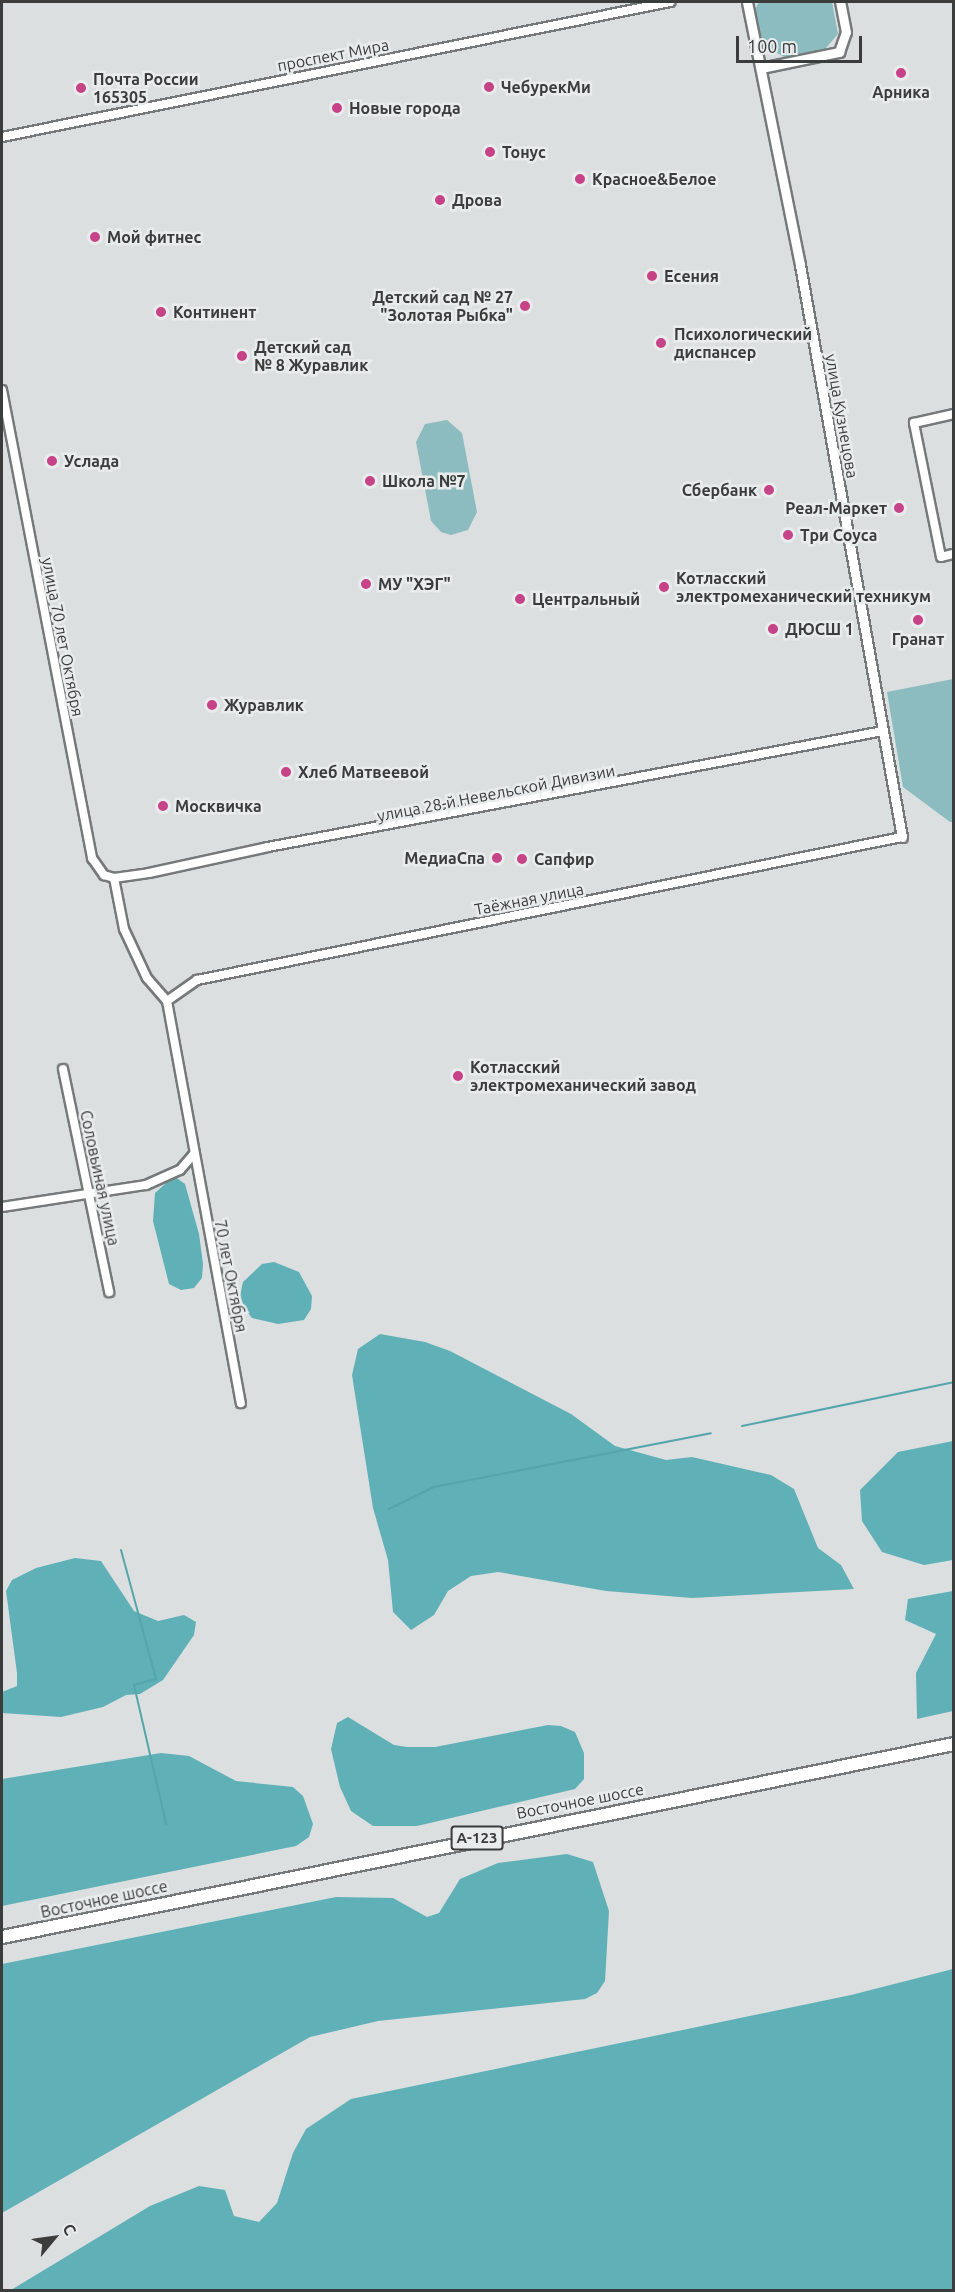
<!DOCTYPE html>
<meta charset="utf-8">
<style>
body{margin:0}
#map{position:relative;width:955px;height:2292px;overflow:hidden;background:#dbdfdf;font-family:Ubuntu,sans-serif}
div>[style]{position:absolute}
.green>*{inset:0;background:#8cbcbf}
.forest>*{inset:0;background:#60b0b7}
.stream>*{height:2px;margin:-1px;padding:0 1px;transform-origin:1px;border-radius:1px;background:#54a5ac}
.roads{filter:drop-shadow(2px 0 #757979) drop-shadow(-2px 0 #757979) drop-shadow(0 2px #757979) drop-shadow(0 -2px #757979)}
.minor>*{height:8px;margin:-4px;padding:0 4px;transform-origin:4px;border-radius:4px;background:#fff}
.tertiary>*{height:9px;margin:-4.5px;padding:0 4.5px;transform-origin:4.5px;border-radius:4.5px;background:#fff}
.primary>*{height:12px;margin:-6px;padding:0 6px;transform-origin:6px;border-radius:6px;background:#fff}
.dots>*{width:16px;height:16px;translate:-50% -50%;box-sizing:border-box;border:3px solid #e8ecec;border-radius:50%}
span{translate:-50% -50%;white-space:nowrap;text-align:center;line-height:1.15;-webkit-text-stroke:5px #e8ecec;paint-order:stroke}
.shield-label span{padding:2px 4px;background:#e8ecec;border:2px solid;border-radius:4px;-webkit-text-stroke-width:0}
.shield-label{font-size:15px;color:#3b3c3c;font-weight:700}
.street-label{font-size:16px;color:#3b3c3c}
.poi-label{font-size:16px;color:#3b3c3c;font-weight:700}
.left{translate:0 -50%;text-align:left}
.right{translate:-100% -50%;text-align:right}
.frame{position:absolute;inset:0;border:3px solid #3b3c3c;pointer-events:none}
.north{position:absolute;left:24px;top:2208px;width:60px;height:60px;-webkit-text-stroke:4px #e8ecec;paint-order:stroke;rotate:61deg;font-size:16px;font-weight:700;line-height:24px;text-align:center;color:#3b3c3c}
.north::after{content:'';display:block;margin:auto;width:21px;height:27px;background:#3b3c3c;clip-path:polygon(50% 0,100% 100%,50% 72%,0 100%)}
.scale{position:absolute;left:736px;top:36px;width:126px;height:27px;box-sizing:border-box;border:3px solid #3b3c3c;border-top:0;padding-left:8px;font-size:18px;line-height:21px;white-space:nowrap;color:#3b3c3c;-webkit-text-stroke:4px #e8ecec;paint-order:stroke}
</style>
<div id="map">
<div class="green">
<div style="clip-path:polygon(759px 2px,832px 2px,838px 34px,825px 49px,784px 57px,762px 44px,754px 11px)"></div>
<div style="clip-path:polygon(447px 420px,462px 433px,477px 512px,468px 530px,451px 535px,441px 532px,431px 521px,416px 442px,425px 424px)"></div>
<div style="clip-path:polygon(953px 679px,954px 822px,950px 822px,903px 787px,887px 692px)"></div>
</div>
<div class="forest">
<div style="clip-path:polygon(174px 1176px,185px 1184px,199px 1234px,203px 1264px,202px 1278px,194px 1288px,181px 1290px,169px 1284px,153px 1221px,155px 1193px)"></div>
<div style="clip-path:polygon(274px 1262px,299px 1272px,312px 1296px,311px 1309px,304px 1320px,278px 1324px,252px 1318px,245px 1309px,240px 1296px,243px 1282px,262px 1264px)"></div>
<div style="clip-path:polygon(380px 1334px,425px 1342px,450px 1351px,571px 1414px,615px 1446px,666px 1460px,692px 1457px,771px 1475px,794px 1489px,818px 1548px,841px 1565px,854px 1589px,692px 1598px,606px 1591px,498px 1572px,471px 1576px,448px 1591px,434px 1615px,411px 1630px,393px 1612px,388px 1560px,373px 1508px,352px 1375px,358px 1349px)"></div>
<div style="clip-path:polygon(953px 1441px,953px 1560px,924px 1565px,882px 1552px,862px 1521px,860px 1490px,898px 1452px)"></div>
<div style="clip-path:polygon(75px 1558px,101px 1561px,134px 1611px,158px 1621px,184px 1615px,196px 1622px,194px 1635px,163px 1680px,140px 1694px,126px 1695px,103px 1707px,61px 1717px,2px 1713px,2px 1692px,17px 1686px,17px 1673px,6px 1591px,12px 1580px,36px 1568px)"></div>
<div style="clip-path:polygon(953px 1591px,953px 1711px,917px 1719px,916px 1673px,936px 1634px,905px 1620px,908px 1599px)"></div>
<div style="clip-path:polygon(348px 1717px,394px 1745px,407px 1747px,435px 1747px,548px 1725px,561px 1726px,575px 1732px,584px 1753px,584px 1779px,575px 1789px,417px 1826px,373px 1826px,351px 1811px,340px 1787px,331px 1749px,337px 1723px)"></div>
<div style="clip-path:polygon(161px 1753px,189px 1756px,236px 1781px,293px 1787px,303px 1796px,313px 1824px,309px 1837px,296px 1846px,2px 1906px,2px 1779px)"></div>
<div style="clip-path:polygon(567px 1854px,593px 1862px,609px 1911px,605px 1981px,597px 1993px,585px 1999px,378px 2021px,310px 2037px,2px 2213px,2px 1964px,336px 1897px,393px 1898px,427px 1917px,439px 1913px,460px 1879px,498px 1863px)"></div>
<div style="clip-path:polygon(953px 1969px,953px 2290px,11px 2290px,150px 2206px,199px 2186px,225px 2190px,234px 2216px,259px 2222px,277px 2203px,293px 2153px,306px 2129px,351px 2099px,851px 1995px)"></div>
</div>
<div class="stream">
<div style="left:742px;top:1426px;width:217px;rotate:-11.7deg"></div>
<div style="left:389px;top:1509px;width:50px;rotate:-26.1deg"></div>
<div style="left:434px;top:1487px;width:282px;rotate:-11deg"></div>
<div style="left:121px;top:1550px;width:134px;rotate:74.8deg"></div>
<div style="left:156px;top:1679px;width:23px;rotate:165deg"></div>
<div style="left:134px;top:1685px;width:143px;rotate:77deg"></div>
</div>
<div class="roads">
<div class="minor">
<div style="left:2px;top:137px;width:682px;rotate:-11.43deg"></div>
<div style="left:2px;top:390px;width:477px;rotate:79.1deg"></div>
<div style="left:92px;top:858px;width:21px;rotate:55deg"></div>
<div style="left:104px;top:875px;width:10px;rotate:17deg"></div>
<div style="left:114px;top:878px;width:35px;rotate:-8deg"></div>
<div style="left:149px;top:873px;width:122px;rotate:-12.3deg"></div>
<div style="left:268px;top:847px;width:626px;rotate:-10.68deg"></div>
<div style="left:953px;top:554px;width:12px;rotate:166deg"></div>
<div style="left:941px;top:557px;width:137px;rotate:-101.4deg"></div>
<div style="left:914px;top:423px;width:41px;rotate:-12.7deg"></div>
<div style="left:114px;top:878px;width:52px;rotate:78.9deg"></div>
<div style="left:124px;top:929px;width:54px;rotate:64.9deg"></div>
<div style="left:147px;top:978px;width:30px;rotate:49deg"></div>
<div style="left:167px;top:1001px;width:409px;rotate:79.6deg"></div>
<div style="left:167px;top:1001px;width:37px;rotate:-35deg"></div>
<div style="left:197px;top:980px;width:719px;rotate:-11.47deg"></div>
<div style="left:63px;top:1069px;width:228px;rotate:78.3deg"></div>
<div style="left:2px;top:1207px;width:146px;rotate:-8.7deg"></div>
<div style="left:146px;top:1185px;width:37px;rotate:-24deg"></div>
<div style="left:180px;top:1170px;width:21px;rotate:-49deg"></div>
</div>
<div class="tertiary">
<div style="left:747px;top:2px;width:268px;rotate:78.6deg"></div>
<div style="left:800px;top:265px;width:581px;rotate:79.89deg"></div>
<div style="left:761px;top:68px;width:80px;rotate:-11.6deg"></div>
<div style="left:839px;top:52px;width:21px;rotate:-71deg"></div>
<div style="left:846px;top:32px;width:31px;rotate:-101deg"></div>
</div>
<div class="primary">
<div style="left:2px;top:1937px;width:971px;rotate:-11.46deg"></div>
</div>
</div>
<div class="dots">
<div style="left:901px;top:73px;background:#c74387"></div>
<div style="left:489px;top:87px;background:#c74387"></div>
<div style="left:81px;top:88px;background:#c74387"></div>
<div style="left:337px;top:108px;background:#c74387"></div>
<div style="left:490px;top:152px;background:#c74387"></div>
<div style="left:580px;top:179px;background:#c74387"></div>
<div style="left:440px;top:200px;background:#c74387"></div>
<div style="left:95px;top:237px;background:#c74387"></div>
<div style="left:652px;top:276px;background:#c74387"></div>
<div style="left:525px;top:306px;background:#c74387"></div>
<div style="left:161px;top:312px;background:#c74387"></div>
<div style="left:661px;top:343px;background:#c74387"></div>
<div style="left:242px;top:356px;background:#c74387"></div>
<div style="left:52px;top:461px;background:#c74387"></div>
<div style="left:370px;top:481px;background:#c74387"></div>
<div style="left:769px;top:490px;background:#c74387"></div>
<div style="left:899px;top:508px;background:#c74387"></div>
<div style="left:788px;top:535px;background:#c74387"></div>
<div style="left:366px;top:584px;background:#c74387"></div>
<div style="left:664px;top:587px;background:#c74387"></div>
<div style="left:520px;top:599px;background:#c74387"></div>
<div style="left:918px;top:620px;background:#c74387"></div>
<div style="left:773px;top:629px;background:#c74387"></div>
<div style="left:212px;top:705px;background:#c74387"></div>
<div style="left:286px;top:772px;background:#c74387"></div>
<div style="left:163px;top:806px;background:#c74387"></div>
<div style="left:497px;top:858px;background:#c74387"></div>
<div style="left:522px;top:859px;background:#c74387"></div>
<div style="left:458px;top:1076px;background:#c74387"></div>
</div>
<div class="shield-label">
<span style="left:477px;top:1838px">А-123</span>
</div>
<div class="street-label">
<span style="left:333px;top:55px;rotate:-11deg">проспект Мира</span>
<span style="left:842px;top:416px;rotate:80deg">улица Кузнецова</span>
<span style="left:63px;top:637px;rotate:79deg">улица 70 лет Октября</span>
<span style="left:496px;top:793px;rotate:-11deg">улица 28-й Невельской Дивизии</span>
<span style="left:529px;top:899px;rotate:-11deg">Таёжная улица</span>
<span style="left:100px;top:1178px;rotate:78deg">Соловьиная улица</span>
<span style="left:231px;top:1276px;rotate:79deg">70 лет Октября</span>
<span style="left:580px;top:1801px;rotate:-11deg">Восточное шоссе</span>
<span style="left:104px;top:1899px;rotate:-12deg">Восточное шоссе</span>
</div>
<div class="poi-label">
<span class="left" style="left:93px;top:88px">Почта России<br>165305</span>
<span class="left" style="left:501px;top:87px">ЧебурекМи</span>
<span style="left:901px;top:92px">Арника</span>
<span class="left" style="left:349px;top:108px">Новые города</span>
<span class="left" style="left:502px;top:152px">Тонус</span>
<span class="left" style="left:592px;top:179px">Красное&amp;Белое</span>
<span class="left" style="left:452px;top:200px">Дрова</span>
<span class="left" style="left:107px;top:237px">Мой фитнес</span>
<span class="left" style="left:664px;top:276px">Есения</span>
<span class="right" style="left:513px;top:306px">Детский сад № 27<br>"Золотая Рыбка"</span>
<span class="left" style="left:173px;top:312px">Континент</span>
<span class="left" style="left:674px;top:343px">Психологический<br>диспансер</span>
<span class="left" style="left:254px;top:356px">Детский сад<br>№ 8 Журавлик</span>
<span class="left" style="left:64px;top:461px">Услада</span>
<span class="left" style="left:382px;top:481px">Школа №7</span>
<span class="right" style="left:757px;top:490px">Сбербанк</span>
<span class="right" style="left:887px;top:508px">Реал-Маркет</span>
<span class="left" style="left:800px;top:535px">Три Соуса</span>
<span class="left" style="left:676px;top:587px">Котласский<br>электромеханический техникум</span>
<span class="left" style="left:378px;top:584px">МУ "ХЭГ"</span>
<span class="left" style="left:532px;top:599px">Центральный</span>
<span class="left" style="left:785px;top:629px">ДЮСШ 1</span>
<span style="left:918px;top:639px">Гранат</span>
<span class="left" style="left:224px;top:705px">Журавлик</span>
<span class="left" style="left:298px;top:772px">Хлеб Матвеевой</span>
<span class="left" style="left:175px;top:806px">Москвичка</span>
<span class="right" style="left:485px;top:858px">МедиаСпа</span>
<span class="left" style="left:534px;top:859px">Сапфир</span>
<span class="left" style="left:470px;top:1076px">Котласский<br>электромеханический завод</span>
</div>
<div class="frame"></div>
<div class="north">С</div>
<div class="scale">100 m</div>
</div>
